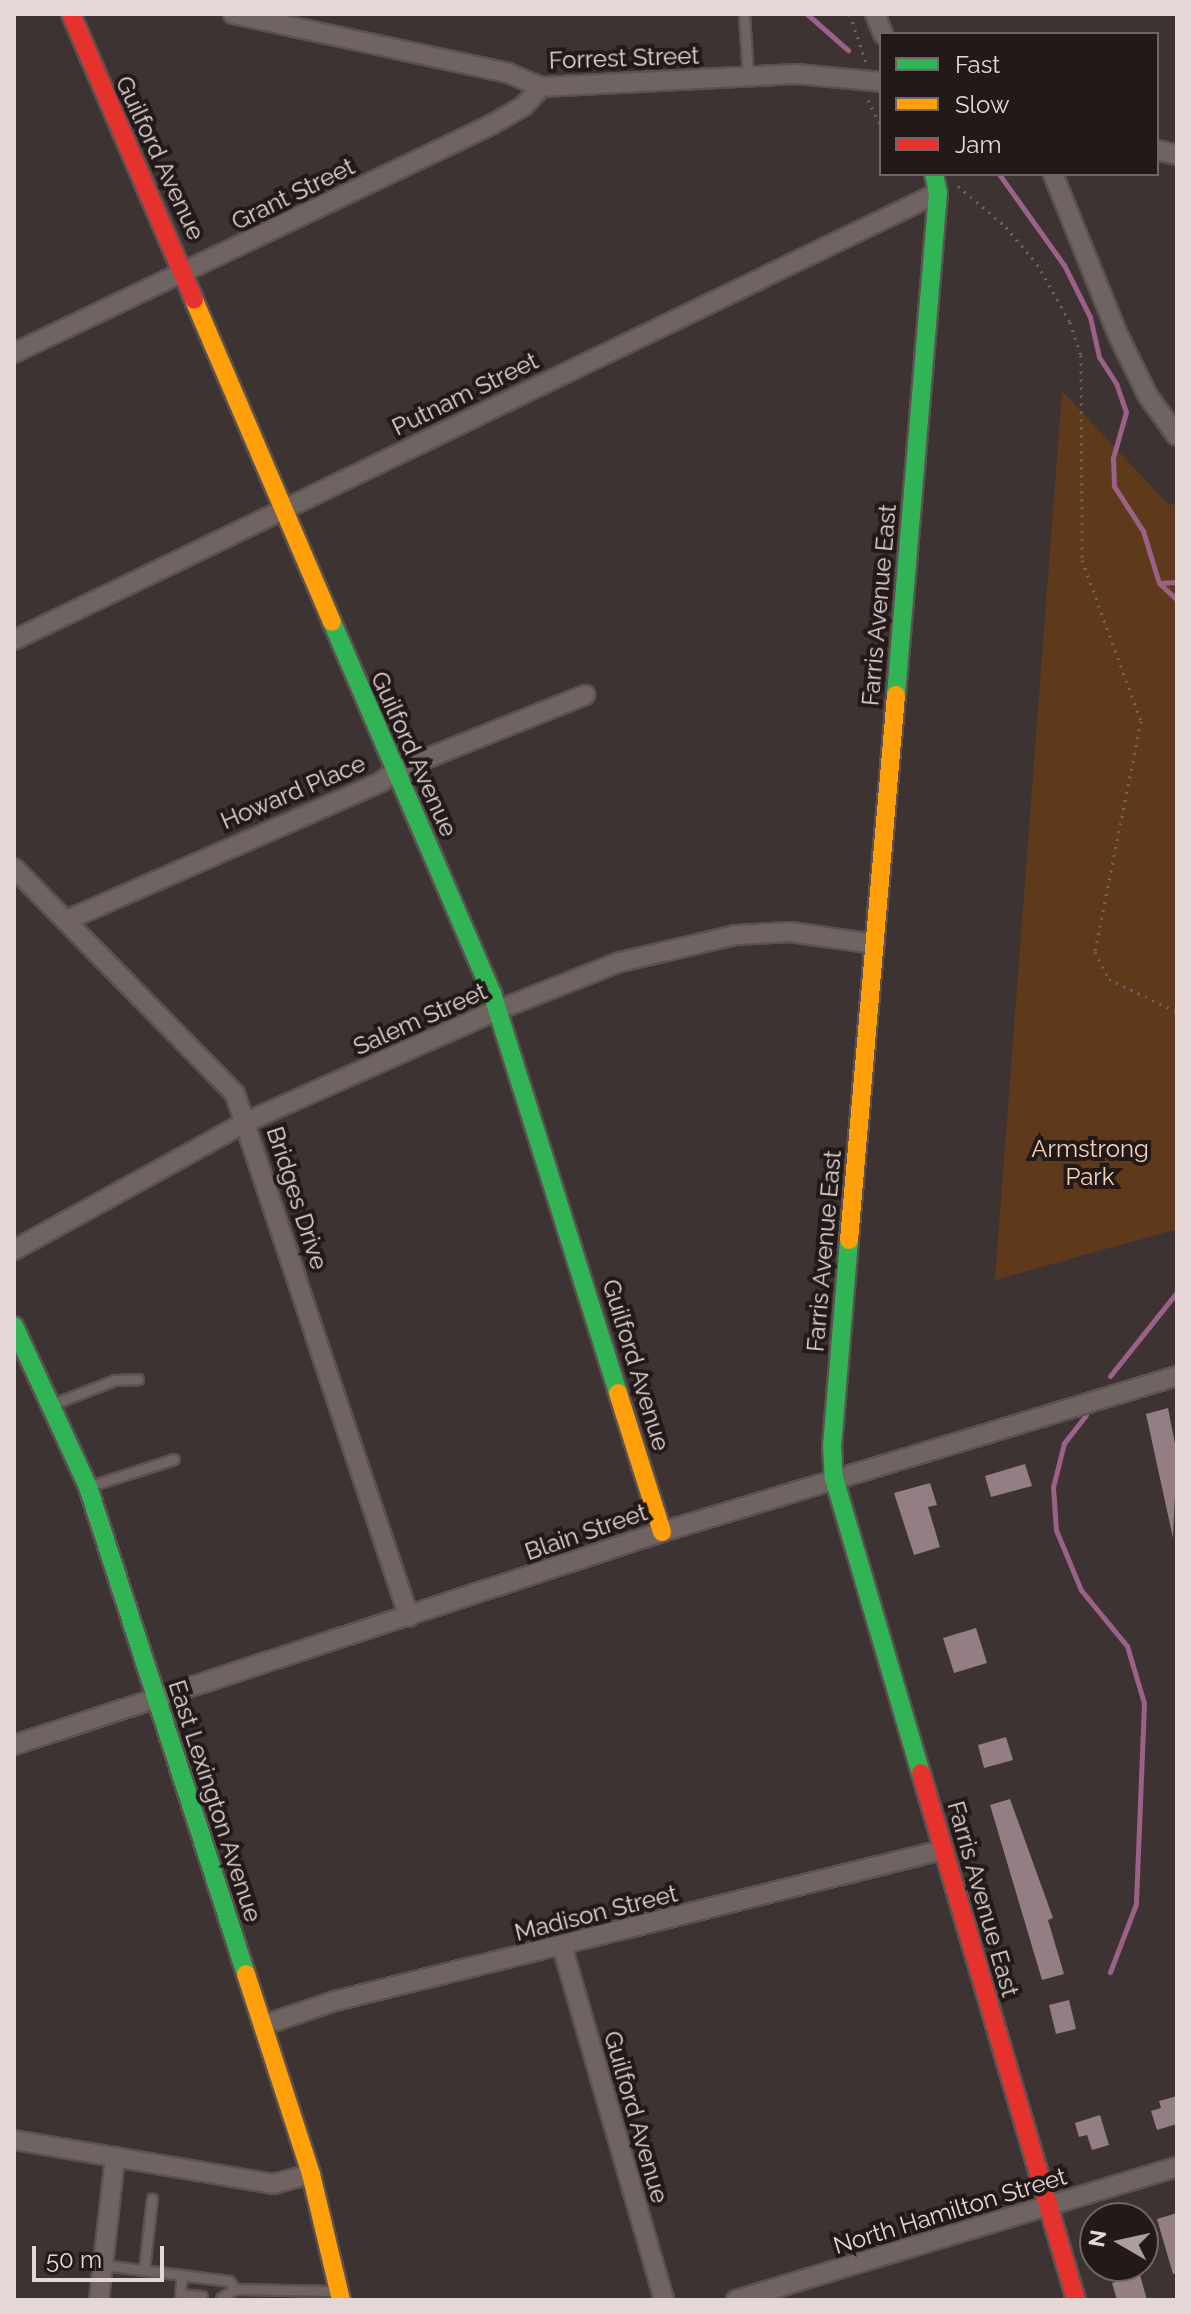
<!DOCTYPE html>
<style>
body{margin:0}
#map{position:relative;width:1191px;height:2314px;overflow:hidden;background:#3e3333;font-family:Raleway,sans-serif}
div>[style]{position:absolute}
.green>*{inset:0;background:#5e3a1b}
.stream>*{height:5px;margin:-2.5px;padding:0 2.5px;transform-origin:2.5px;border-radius:2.5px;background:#9b6187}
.building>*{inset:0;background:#927e83}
.path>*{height:3px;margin-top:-1.5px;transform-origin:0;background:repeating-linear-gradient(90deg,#6f6664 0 2px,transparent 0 8px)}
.roads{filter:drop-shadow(2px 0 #5b5151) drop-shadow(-2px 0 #5b5151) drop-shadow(0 2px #5b5151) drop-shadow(0 -2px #5b5151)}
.lane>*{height:9px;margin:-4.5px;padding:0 4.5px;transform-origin:4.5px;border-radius:4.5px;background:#6f6461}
.street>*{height:18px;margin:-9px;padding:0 9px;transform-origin:9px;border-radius:9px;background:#6f6461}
.fast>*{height:18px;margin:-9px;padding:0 9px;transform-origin:9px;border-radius:9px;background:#30b455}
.slow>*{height:18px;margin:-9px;padding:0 9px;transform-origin:9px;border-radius:9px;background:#ff9f0a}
.jam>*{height:18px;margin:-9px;padding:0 9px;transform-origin:9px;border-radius:9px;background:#e5322d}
span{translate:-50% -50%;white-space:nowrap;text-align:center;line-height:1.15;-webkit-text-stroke:8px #231919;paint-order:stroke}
.street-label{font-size:24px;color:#e5d7d6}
.park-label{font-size:24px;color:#f4d3b9}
.frame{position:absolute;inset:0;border:16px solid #e5d7d6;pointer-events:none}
.legend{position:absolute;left:879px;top:32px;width:280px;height:144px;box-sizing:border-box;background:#231919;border:2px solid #716565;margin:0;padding:10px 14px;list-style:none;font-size:24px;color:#e5d7d6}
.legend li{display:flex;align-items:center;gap:16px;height:40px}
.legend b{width:40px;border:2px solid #716565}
.north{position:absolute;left:1079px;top:2202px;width:80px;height:80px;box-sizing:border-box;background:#231919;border:2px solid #716565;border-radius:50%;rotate:279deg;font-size:22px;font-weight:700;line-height:32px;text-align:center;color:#e5d7d6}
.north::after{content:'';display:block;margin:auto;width:28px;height:36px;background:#ab9e9d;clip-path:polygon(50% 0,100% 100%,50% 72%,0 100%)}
.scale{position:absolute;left:32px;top:2246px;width:132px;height:36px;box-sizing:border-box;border:4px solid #e5d7d6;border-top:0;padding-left:10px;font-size:24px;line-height:28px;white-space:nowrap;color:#e5d7d6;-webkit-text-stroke:6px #231919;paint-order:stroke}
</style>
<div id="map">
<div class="green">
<div style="clip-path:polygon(1062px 391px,1168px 504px,1177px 505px,1177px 1229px,995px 1280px)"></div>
</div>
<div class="stream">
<div style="left:807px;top:14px;width:55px;rotate:41.3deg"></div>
<div style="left:999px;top:174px;width:112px;rotate:54.5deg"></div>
<div style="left:1064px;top:265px;width:58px;rotate:63.4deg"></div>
<div style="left:1090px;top:317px;width:41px;rotate:77.3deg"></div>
<div style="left:1099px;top:357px;width:31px;rotate:57deg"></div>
<div style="left:1116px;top:383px;width:31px;rotate:71deg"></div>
<div style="left:1126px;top:412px;width:48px;rotate:105.8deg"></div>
<div style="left:1113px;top:458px;width:28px;rotate:88deg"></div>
<div style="left:1114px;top:486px;width:54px;rotate:57.2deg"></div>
<div style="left:1143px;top:531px;width:54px;rotate:72.9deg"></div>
<div style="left:1159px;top:583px;width:25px;rotate:43deg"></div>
<div style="left:1160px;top:583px;width:17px;rotate:-3deg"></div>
<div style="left:1110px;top:1376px;width:107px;rotate:-51.4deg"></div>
<div style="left:1086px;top:1415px;width:36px;rotate:128deg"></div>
<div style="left:1064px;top:1443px;width:45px;rotate:104deg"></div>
<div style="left:1053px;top:1487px;width:43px;rotate:86deg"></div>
<div style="left:1056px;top:1530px;width:65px;rotate:67.4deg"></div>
<div style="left:1081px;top:1590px;width:72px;rotate:50.6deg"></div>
<div style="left:1127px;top:1646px;width:59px;rotate:73.4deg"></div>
<div style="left:1144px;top:1703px;width:201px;rotate:92.3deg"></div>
<div style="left:1136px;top:1904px;width:73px;rotate:110.9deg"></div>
</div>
<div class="building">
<div style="clip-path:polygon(1168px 1408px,1177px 1454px,1173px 1538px,1146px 1414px)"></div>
<div style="clip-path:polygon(1025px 1464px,1032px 1486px,991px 1497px,985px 1476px)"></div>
<div style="clip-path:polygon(930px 1483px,937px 1505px,928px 1507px,940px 1547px,914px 1555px,894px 1493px)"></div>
<div style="clip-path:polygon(976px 1628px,987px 1663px,954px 1673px,943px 1638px)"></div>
<div style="clip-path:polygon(1006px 1737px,1013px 1760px,984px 1768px,978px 1745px)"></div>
<div style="clip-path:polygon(1010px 1799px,1053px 1918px,1048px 1920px,1064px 1974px,1042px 1980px,990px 1805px)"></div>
<div style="clip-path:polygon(1069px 2000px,1076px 2029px,1056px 2034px,1049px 2005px)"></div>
<div style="clip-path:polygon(1177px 2096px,1177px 2124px,1157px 2130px,1151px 2111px,1161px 2108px,1159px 2101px)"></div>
<div style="clip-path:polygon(1100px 2115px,1109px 2145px,1092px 2150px,1087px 2135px,1079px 2137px,1075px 2123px)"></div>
<div style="clip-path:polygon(1177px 2213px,1177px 2274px,1173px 2274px,1157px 2219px)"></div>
<div style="clip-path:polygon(1140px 2275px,1147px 2300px,1117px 2300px,1112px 2283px)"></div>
</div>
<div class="path">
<div style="left:850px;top:14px;width:52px;rotate:71.9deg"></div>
<div style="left:868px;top:100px;width:30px;rotate:64deg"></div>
<div style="left:958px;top:186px;width:63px;rotate:40.5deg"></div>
<div style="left:1006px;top:227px;width:48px;rotate:50deg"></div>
<div style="left:1037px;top:264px;width:67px;rotate:60.4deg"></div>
<div style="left:1070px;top:322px;width:35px;rotate:72deg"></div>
<div style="left:1081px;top:355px;width:205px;rotate:89.7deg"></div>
<div style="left:1082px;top:560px;width:171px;rotate:69.9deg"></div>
<div style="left:1141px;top:721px;width:236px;rotate:101.3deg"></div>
<div style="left:1095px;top:952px;width:30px;rotate:63deg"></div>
<div style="left:1109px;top:979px;width:76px;rotate:25.9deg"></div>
</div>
<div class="roads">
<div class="lane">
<div style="left:744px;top:14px;width:63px;rotate:86.4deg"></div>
<div style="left:53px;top:1404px;width:66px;rotate:-21.2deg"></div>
<div style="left:115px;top:1380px;width:23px;rotate:-2deg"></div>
<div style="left:90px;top:1486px;width:88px;rotate:-17.8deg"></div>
<div style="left:103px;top:2265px;width:127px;rotate:7.2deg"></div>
<div style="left:229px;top:2281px;width:10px;rotate:53deg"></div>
<div style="left:235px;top:2289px;width:101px;rotate:1.1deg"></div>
<div style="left:144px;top:2270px;width:72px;rotate:-83.7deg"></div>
<div style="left:182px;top:2275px;width:19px;rotate:96deg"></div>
<div style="left:180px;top:2294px;width:22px;rotate:5deg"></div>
<div style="left:221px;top:2298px;width:17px;rotate:-33deg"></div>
</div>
<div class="street">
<div style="left:233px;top:14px;width:281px;rotate:12.1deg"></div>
<div style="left:508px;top:73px;width:36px;rotate:23deg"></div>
<div style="left:541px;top:87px;width:256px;rotate:-2.9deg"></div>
<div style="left:797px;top:74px;width:84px;rotate:5.4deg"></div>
<div style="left:875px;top:14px;width:22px;rotate:68deg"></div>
<div style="left:1157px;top:150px;width:21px;rotate:14deg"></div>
<div style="left:1053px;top:174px;width:174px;rotate:68deg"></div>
<div style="left:1118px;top:335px;width:68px;rotate:63.8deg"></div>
<div style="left:1148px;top:396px;width:49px;rotate:54.1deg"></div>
<div style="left:14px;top:353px;width:529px;rotate:-25.55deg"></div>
<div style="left:491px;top:125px;width:38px;rotate:-30deg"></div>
<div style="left:524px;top:106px;width:25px;rotate:-48deg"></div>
<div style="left:14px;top:640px;width:1026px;rotate:-25.82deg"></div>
<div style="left:14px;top:868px;width:316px;rotate:45.6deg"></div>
<div style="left:235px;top:1094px;width:551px;rotate:71.6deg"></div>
<div style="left:67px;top:920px;width:343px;rotate:-23.7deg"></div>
<div style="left:381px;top:782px;width:18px;rotate:-38deg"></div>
<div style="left:395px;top:771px;width:205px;rotate:-21.8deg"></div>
<div style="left:14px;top:1250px;width:265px;rotate:-28.9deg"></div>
<div style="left:246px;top:1122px;width:276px;rotate:-24deg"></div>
<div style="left:498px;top:1010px;width:131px;rotate:-21.5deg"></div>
<div style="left:620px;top:962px;width:119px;rotate:-13.1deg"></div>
<div style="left:736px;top:935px;width:54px;rotate:-3.2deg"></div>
<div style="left:790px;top:932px;width:86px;rotate:8deg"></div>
<div style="left:14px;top:1745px;width:682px;rotate:-18.2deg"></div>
<div style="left:662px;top:1532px;width:538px;rotate:-16.85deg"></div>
<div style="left:562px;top:1946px;width:368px;rotate:73.9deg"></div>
<div style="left:264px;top:2025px;width:75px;rotate:-18.7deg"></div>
<div style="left:335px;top:2001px;width:625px;rotate:-13.97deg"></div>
<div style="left:14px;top:2140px;width:263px;rotate:9.6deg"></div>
<div style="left:273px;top:2184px;width:39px;rotate:-15deg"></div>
<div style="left:99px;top:2300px;width:144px;rotate:-83.6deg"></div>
<div style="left:736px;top:2300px;width:461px;rotate:-16.8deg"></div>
</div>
<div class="fast">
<div style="left:332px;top:622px;width:404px;rotate:66.7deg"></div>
<div style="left:492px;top:993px;width:419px;rotate:72.5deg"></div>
<div style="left:896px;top:695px;width:504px;rotate:-85.22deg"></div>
<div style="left:938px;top:193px;width:19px;rotate:-102deg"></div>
<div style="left:849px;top:1240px;width:206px;rotate:94.7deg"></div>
<div style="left:832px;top:1445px;width:33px;rotate:87deg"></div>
<div style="left:834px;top:1478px;width:308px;rotate:73.6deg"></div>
<div style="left:14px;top:1326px;width:177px;rotate:65.3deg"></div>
<div style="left:88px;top:1487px;width:512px;rotate:72.03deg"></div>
</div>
<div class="slow">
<div style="left:194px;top:300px;width:350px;rotate:66.8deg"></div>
<div style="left:849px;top:1240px;width:547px;rotate:-85.07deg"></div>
<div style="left:618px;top:1393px;width:146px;rotate:72.4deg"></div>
<div style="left:246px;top:1974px;width:210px;rotate:72deg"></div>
<div style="left:311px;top:2174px;width:130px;rotate:76.6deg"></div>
</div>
<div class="jam">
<div style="left:71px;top:14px;width:311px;rotate:66.7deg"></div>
<div style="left:921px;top:1773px;width:549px;rotate:73.61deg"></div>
</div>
</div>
<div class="street-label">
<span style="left:624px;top:58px;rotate:-2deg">Forrest Street</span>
<span style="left:160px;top:158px;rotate:65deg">Guilford Avenue</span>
<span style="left:293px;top:194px;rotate:-26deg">Grant Street</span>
<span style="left:465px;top:394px;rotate:-26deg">Putnam Street</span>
<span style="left:879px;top:605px;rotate:-85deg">Farris Avenue East</span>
<span style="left:414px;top:754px;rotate:66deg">Guilford Avenue</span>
<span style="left:293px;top:792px;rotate:-23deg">Howard Place</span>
<span style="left:420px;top:1019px;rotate:-24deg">Salem Street</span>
<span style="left:297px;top:1198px;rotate:72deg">Bridges Drive</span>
<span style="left:824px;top:1251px;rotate:-85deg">Farris Avenue East</span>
<span style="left:636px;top:1365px;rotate:73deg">Guilford Avenue</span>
<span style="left:586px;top:1532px;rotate:-19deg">Blain Street</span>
<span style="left:215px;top:1801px;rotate:72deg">East Lexington Avenue</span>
<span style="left:983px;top:1899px;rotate:74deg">Farris Avenue East</span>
<span style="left:596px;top:1913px;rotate:-14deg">Madison Street</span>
<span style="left:636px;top:2117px;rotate:74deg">Guilford Avenue</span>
<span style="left:950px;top:2211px;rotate:-17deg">North Hamilton Street</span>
</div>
<div class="park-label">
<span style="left:1090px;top:1163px">Armstrong<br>Park</span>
</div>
<div class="frame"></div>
<ul class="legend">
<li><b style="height:10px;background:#30b455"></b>Fast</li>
<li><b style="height:10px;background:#ff9f0a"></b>Slow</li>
<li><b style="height:10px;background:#e5322d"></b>Jam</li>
</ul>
<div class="north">N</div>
<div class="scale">50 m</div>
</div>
